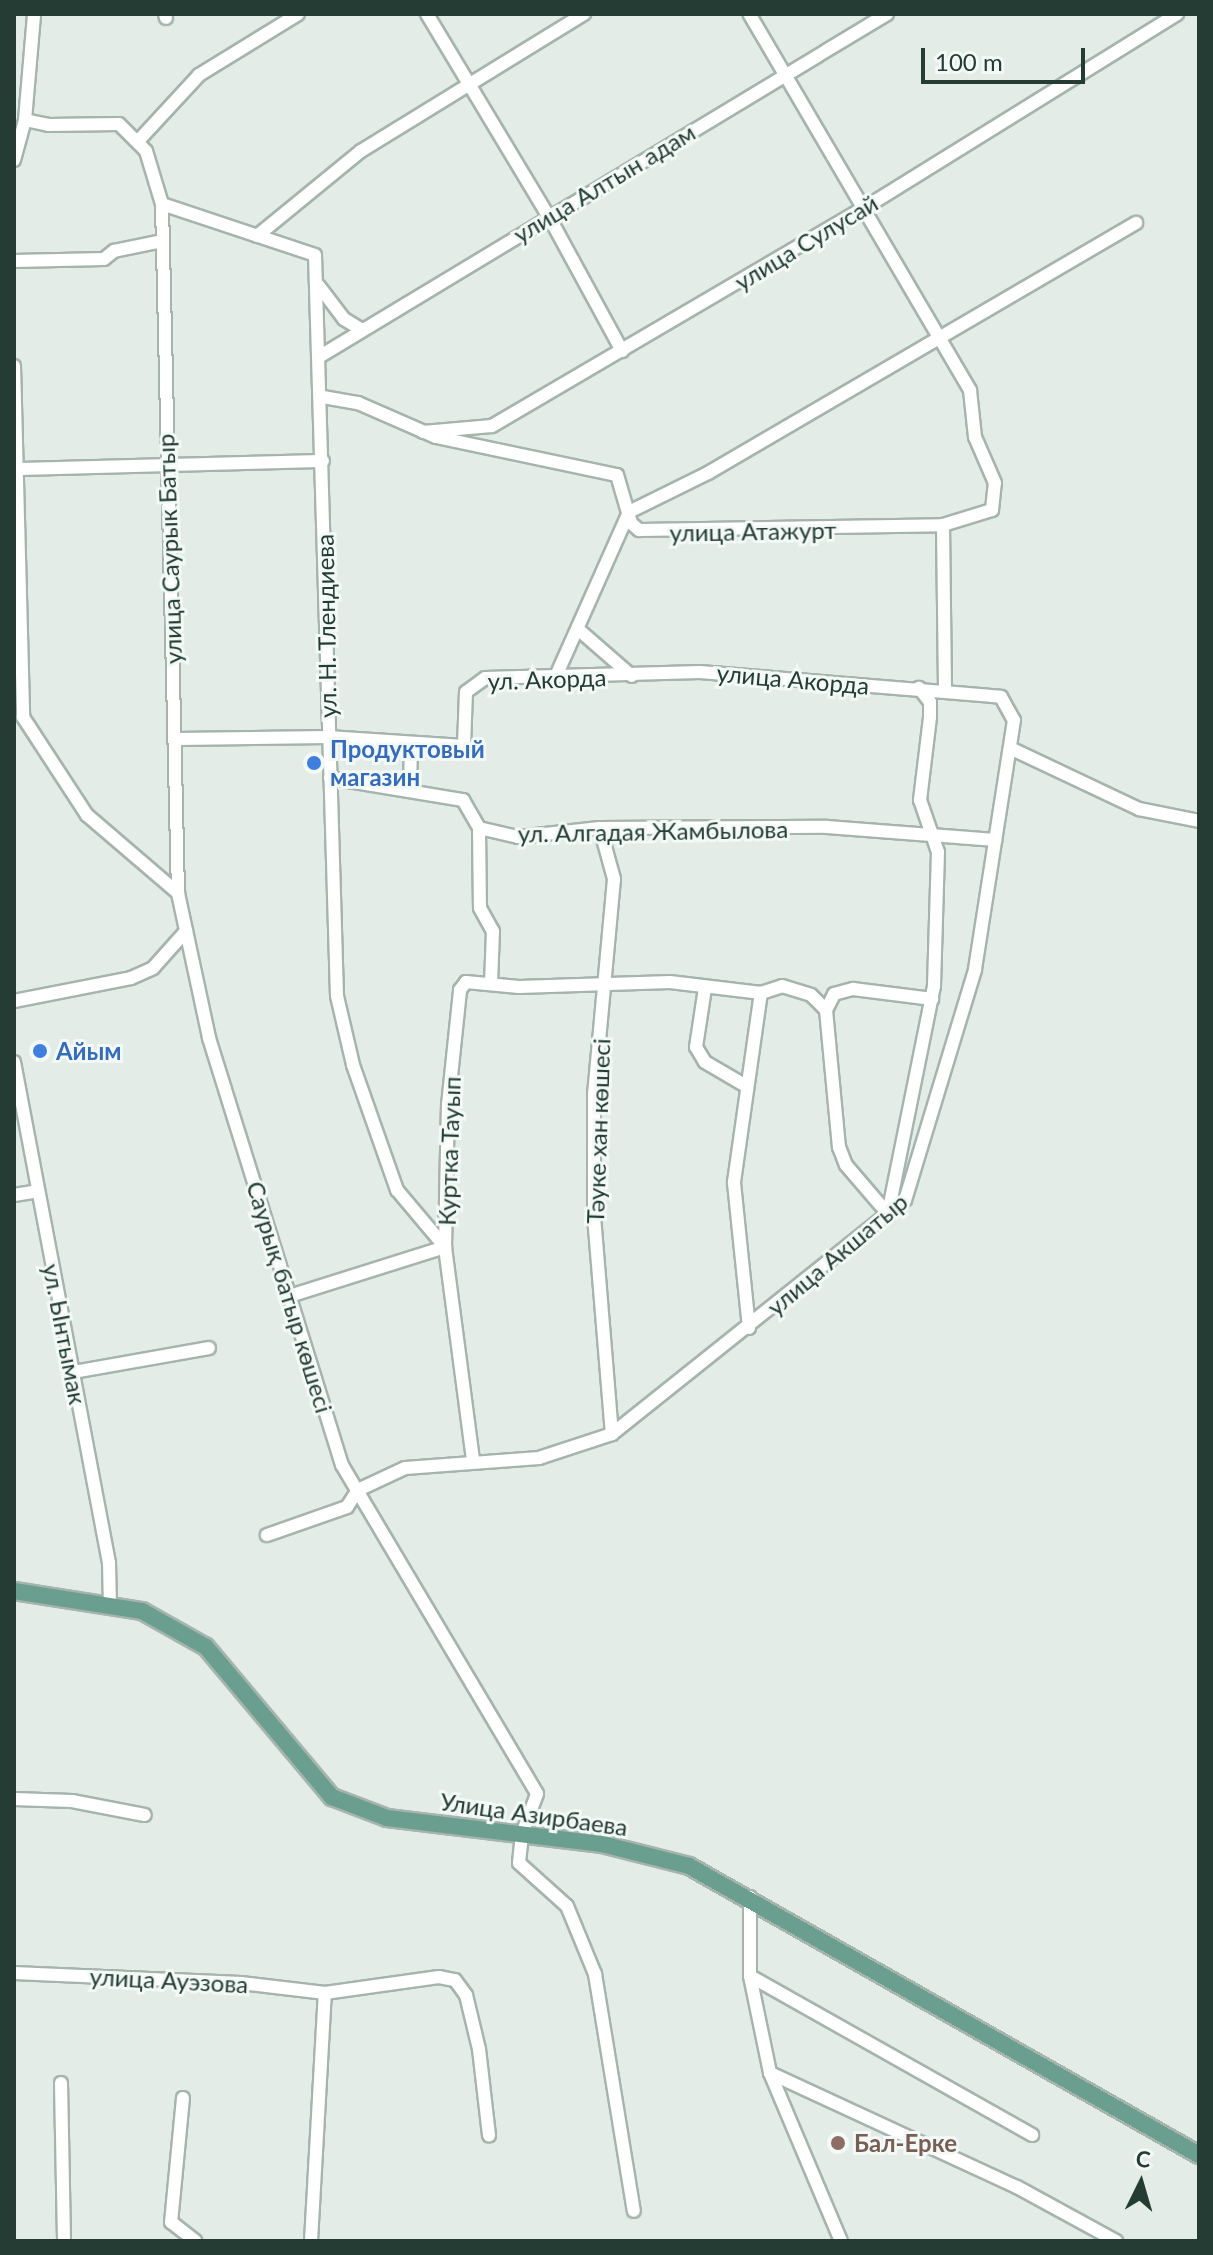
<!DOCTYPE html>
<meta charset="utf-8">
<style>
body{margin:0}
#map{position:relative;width:1213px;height:2255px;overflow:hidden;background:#e3ece7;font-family:Lato,sans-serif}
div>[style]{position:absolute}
.roads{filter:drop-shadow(2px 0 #a6b4ae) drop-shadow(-2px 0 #a6b4ae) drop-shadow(0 2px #a6b4ae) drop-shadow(0 -2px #a6b4ae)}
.minor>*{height:12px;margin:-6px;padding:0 6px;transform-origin:6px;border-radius:6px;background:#fff}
.major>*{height:16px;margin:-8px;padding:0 8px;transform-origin:8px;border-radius:8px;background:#6a9f8f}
.dots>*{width:22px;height:22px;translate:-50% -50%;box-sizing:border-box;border:4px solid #f3f9f6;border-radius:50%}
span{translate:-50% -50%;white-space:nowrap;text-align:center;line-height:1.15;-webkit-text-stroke:6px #f3f9f6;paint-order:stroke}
.street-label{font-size:24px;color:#243c34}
.shop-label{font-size:24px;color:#366cbe;font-weight:700}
.left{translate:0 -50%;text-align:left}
.education-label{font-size:24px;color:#785e54;font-weight:700}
.frame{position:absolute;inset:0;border:16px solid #243c34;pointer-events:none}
.north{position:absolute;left:1101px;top:2143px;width:80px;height:80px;-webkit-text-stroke:6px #f3f9f6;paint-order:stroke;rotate:5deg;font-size:22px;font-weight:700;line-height:32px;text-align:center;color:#243c34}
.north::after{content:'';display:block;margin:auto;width:28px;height:36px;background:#243c34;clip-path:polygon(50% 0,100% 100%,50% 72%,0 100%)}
.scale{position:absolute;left:921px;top:48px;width:164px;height:36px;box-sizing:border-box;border:4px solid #243c34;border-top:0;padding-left:10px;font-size:24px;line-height:28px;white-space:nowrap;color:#243c34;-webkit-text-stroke:6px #f3f9f6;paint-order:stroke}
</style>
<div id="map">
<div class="roads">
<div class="minor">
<div style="left:165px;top:14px;width:4px;rotate:76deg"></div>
<div style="left:427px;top:14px;width:235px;rotate:59deg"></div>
<div style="left:548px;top:215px;width:155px;rotate:61.4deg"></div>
<div style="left:25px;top:120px;width:24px;rotate:12deg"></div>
<div style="left:48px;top:125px;width:71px;rotate:-0.8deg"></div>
<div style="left:119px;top:124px;width:38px;rotate:45deg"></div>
<div style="left:146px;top:151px;width:55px;rotate:73.2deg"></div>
<div style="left:162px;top:204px;width:161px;rotate:18.4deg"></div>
<div style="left:315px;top:255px;width:741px;rotate:88.3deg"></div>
<div style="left:337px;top:996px;width:71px;rotate:76.9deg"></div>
<div style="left:353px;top:1065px;width:133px;rotate:70.6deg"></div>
<div style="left:397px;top:1190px;width:75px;rotate:49.9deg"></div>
<div style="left:445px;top:1247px;width:163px;rotate:162.5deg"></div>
<div style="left:140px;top:139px;width:87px;rotate:-47.3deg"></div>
<div style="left:199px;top:75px;width:116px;rotate:-31.6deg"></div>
<div style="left:14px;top:160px;width:41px;rotate:-74.6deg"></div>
<div style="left:25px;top:120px;width:106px;rotate:-85.1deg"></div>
<div style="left:162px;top:204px;width:689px;rotate:88.67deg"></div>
<div style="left:257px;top:236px;width:134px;rotate:-39.3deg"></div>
<div style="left:361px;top:151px;width:262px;rotate:-31.6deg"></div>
<div style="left:14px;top:261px;width:90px;rotate:-1.3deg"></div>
<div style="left:104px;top:259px;width:13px;rotate:-39deg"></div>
<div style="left:114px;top:251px;width:49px;rotate:-11.8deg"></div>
<div style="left:319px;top:286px;width:41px;rotate:52.9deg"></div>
<div style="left:344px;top:319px;width:21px;rotate:31deg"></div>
<div style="left:322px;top:355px;width:660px;rotate:-31.11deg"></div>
<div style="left:14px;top:366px;width:351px;rotate:88.5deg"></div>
<div style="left:23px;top:717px;width:117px;rotate:56.9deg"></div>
<div style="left:87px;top:815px;width:120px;rotate:40.6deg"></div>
<div style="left:178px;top:893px;width:148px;rotate:77.9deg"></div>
<div style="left:209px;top:1038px;width:447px;rotate:72.7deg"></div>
<div style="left:342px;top:1465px;width:382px;rotate:59.3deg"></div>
<div style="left:537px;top:1794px;width:43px;rotate:110.6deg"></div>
<div style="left:522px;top:1834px;width:29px;rotate:96deg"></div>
<div style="left:519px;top:1863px;width:64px;rotate:41.9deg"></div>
<div style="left:567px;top:1906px;width:74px;rotate:67.6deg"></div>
<div style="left:595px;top:1974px;width:240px;rotate:80.7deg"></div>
<div style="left:323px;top:397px;width:36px;rotate:10deg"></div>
<div style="left:358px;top:403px;width:85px;rotate:23.6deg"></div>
<div style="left:436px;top:437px;width:185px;rotate:11.9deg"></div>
<div style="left:617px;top:475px;width:50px;rotate:73.7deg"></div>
<div style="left:631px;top:523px;width:11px;rotate:41deg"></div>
<div style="left:639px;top:530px;width:304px;rotate:-0.9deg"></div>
<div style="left:943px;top:525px;width:51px;rotate:-17deg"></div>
<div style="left:992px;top:510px;width:27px;rotate:-84deg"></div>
<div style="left:995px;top:483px;width:50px;rotate:-113.5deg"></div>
<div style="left:975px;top:437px;width:47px;rotate:-96.1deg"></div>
<div style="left:970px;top:390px;width:436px;rotate:-120.4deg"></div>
<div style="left:423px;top:432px;width:69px;rotate:-5deg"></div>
<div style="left:492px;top:426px;width:433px;rotate:-30.4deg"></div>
<div style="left:866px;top:207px;width:366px;rotate:-31.8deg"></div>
<div style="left:17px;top:469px;width:306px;rotate:-1.5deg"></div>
<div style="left:943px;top:525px;width:164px;rotate:89.3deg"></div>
<div style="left:579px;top:630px;width:70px;rotate:41deg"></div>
<div style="left:556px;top:676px;width:180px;rotate:-66deg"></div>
<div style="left:629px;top:512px;width:88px;rotate:-26.3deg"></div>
<div style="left:708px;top:473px;width:496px;rotate:-30.3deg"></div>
<div style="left:177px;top:739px;width:151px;rotate:-0.8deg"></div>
<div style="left:328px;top:737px;width:136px;rotate:3.8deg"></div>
<div style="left:464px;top:746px;width:54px;rotate:-87.9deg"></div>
<div style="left:466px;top:692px;width:24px;rotate:-36deg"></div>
<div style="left:485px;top:678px;width:215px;rotate:-1.6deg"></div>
<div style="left:700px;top:672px;width:302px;rotate:4.7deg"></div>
<div style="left:1001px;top:697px;width:26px;rotate:61deg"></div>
<div style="left:1014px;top:720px;width:253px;rotate:98.9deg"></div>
<div style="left:975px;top:970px;width:240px;rotate:106.9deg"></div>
<div style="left:905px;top:1200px;width:375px;rotate:141.4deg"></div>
<div style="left:612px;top:1434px;width:77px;rotate:161.8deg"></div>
<div style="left:539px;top:1458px;width:134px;rotate:175.7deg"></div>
<div style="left:405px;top:1468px;width:52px;rotate:154.9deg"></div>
<div style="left:358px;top:1490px;width:20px;rotate:123deg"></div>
<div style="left:347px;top:1507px;width:85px;rotate:160.7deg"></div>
<div style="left:1010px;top:748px;width:143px;rotate:25.3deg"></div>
<div style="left:1139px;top:809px;width:61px;rotate:11.3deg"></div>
<div style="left:330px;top:778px;width:135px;rotate:9.4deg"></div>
<div style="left:463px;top:800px;width:32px;rotate:60deg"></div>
<div style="left:479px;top:828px;width:40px;rotate:13deg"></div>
<div style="left:518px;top:837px;width:82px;rotate:-6.3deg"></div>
<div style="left:600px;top:828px;width:227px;rotate:-0.3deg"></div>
<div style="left:827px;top:827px;width:169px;rotate:4.4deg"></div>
<div style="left:410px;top:788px;width:45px;rotate:-88.7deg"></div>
<div style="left:479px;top:828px;width:80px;rotate:89.3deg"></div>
<div style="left:480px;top:908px;width:26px;rotate:61deg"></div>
<div style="left:493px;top:931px;width:52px;rotate:92.2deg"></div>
<div style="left:600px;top:828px;width:53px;rotate:74.6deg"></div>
<div style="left:614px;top:879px;width:215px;rotate:95.3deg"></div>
<div style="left:594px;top:1093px;width:123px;rotate:90deg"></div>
<div style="left:594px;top:1216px;width:219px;rotate:85.3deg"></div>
<div style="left:705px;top:988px;width:60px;rotate:98.7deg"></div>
<div style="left:696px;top:1047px;width:17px;rotate:59deg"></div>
<div style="left:705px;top:1062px;width:48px;rotate:30.3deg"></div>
<div style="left:14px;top:1001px;width:119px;rotate:-11.1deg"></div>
<div style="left:131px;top:978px;width:24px;rotate:-24deg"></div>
<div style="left:153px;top:968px;width:50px;rotate:-48.3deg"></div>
<div style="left:826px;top:1010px;width:18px;rotate:-63deg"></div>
<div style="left:834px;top:994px;width:20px;rotate:-15deg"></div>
<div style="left:853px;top:989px;width:80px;rotate:7.2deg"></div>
<div style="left:14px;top:1062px;width:510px;rotate:79.26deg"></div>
<div style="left:109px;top:1563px;width:43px;rotate:88.7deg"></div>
<div style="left:14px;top:1195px;width:24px;rotate:-9deg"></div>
<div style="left:888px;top:1214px;width:233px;rotate:-78.6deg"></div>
<div style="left:934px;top:986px;width:134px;rotate:-88.3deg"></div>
<div style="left:938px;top:852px;width:55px;rotate:-109.1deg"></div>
<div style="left:920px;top:800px;width:84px;rotate:-83.1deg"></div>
<div style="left:930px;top:717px;width:15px;rotate:-90deg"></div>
<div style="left:930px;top:702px;width:18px;rotate:-128deg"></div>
<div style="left:749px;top:1328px;width:147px;rotate:-95.9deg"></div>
<div style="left:734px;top:1182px;width:191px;rotate:-81.9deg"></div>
<div style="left:73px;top:1372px;width:138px;rotate:-10deg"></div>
<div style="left:473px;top:1460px;width:215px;rotate:-97.5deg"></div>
<div style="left:445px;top:1247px;width:142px;rotate:-88.8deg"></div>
<div style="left:448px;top:1105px;width:116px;rotate:-84deg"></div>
<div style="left:460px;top:990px;width:10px;rotate:-53deg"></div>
<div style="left:466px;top:982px;width:53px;rotate:5.4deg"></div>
<div style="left:519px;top:987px;width:151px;rotate:-1.9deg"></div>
<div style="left:670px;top:982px;width:92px;rotate:6.9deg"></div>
<div style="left:761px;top:993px;width:22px;rotate:-18deg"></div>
<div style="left:782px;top:986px;width:30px;rotate:17deg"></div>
<div style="left:811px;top:995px;width:21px;rotate:45deg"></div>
<div style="left:826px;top:1010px;width:138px;rotate:84.6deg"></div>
<div style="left:839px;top:1147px;width:19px;rotate:69deg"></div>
<div style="left:846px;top:1165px;width:65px;rotate:49.4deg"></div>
<div style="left:14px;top:1799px;width:58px;rotate:2deg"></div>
<div style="left:72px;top:1801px;width:74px;rotate:10.9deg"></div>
<div style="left:750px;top:1897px;width:79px;rotate:90deg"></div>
<div style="left:750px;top:1976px;width:324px;rotate:29.4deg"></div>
<div style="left:14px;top:1973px;width:227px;rotate:2.5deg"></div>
<div style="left:241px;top:1983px;width:85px;rotate:6.8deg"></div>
<div style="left:325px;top:1993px;width:115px;rotate:-8deg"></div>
<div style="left:439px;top:1977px;width:16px;rotate:11deg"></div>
<div style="left:455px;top:1980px;width:19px;rotate:54deg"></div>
<div style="left:466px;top:1995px;width:56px;rotate:76.5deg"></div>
<div style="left:479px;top:2049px;width:87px;rotate:83.4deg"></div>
<div style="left:750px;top:1976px;width:99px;rotate:78.3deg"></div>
<div style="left:770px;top:2073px;width:182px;rotate:67.1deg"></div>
<div style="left:770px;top:2073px;width:272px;rotate:24.8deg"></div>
<div style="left:1017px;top:2187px;width:113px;rotate:28.6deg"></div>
<div style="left:61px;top:2083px;width:158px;rotate:88.9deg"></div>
<div style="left:183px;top:2098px;width:125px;rotate:95.5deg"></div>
<div style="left:171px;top:2222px;width:31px;rotate:38deg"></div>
<div style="left:311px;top:2241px;width:248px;rotate:-86.8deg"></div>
</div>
<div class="major">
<div style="left:14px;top:1591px;width:130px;rotate:8.9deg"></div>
<div style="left:142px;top:1611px;width:73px;rotate:29.4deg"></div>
<div style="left:206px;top:1647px;width:196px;rotate:50deg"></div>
<div style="left:332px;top:1797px;width:59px;rotate:20.9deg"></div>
<div style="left:387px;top:1818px;width:217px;rotate:6.9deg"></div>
<div style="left:602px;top:1844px;width:90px;rotate:14.2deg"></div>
<div style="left:689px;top:1866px;width:586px;rotate:29.54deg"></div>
</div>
</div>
<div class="dots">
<div style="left:314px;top:763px;background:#3f7fe0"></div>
<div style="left:40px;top:1051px;background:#3f7fe0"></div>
<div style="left:838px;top:2143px;background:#8d6e63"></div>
</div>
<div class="street-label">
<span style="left:604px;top:183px;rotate:-31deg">улица Алтын адам</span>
<span style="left:806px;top:242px;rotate:-31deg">улица Сулусай</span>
<span style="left:753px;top:531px;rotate:-1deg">улица Атажурт</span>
<span style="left:169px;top:549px;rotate:-92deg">улица Саурык Батыр</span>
<span style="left:326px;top:626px;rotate:-91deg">ул. Н. Тлендиева</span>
<span style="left:547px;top:679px;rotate:-2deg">ул. Акорда</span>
<span style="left:793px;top:679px;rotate:5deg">улица Акорда</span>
<span style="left:653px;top:831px;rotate:-1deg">ул. Алгадая Жамбылова</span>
<span style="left:598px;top:1131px;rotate:-88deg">Тәуке хан көшесі</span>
<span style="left:449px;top:1151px;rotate:-88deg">Куртка Тауып</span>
<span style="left:837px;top:1254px;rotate:-40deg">улица Акшатыр</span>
<span style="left:290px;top:1297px;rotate:73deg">Саурық батыр көшесі</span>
<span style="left:65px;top:1334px;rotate:79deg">ул. Ынтымак</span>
<span style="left:534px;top:1814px;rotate:8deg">Улица Азирбаева</span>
<span style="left:169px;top:1980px;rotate:3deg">улица Ауэзова</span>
</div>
<div class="shop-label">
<span class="left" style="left:330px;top:763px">Продуктовый<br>магазин</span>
<span class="left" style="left:56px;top:1051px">Айым</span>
</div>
<div class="education-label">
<span class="left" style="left:854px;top:2143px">Бал-Ерке</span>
</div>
<div class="frame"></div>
<div class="north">С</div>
<div class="scale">100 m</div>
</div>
